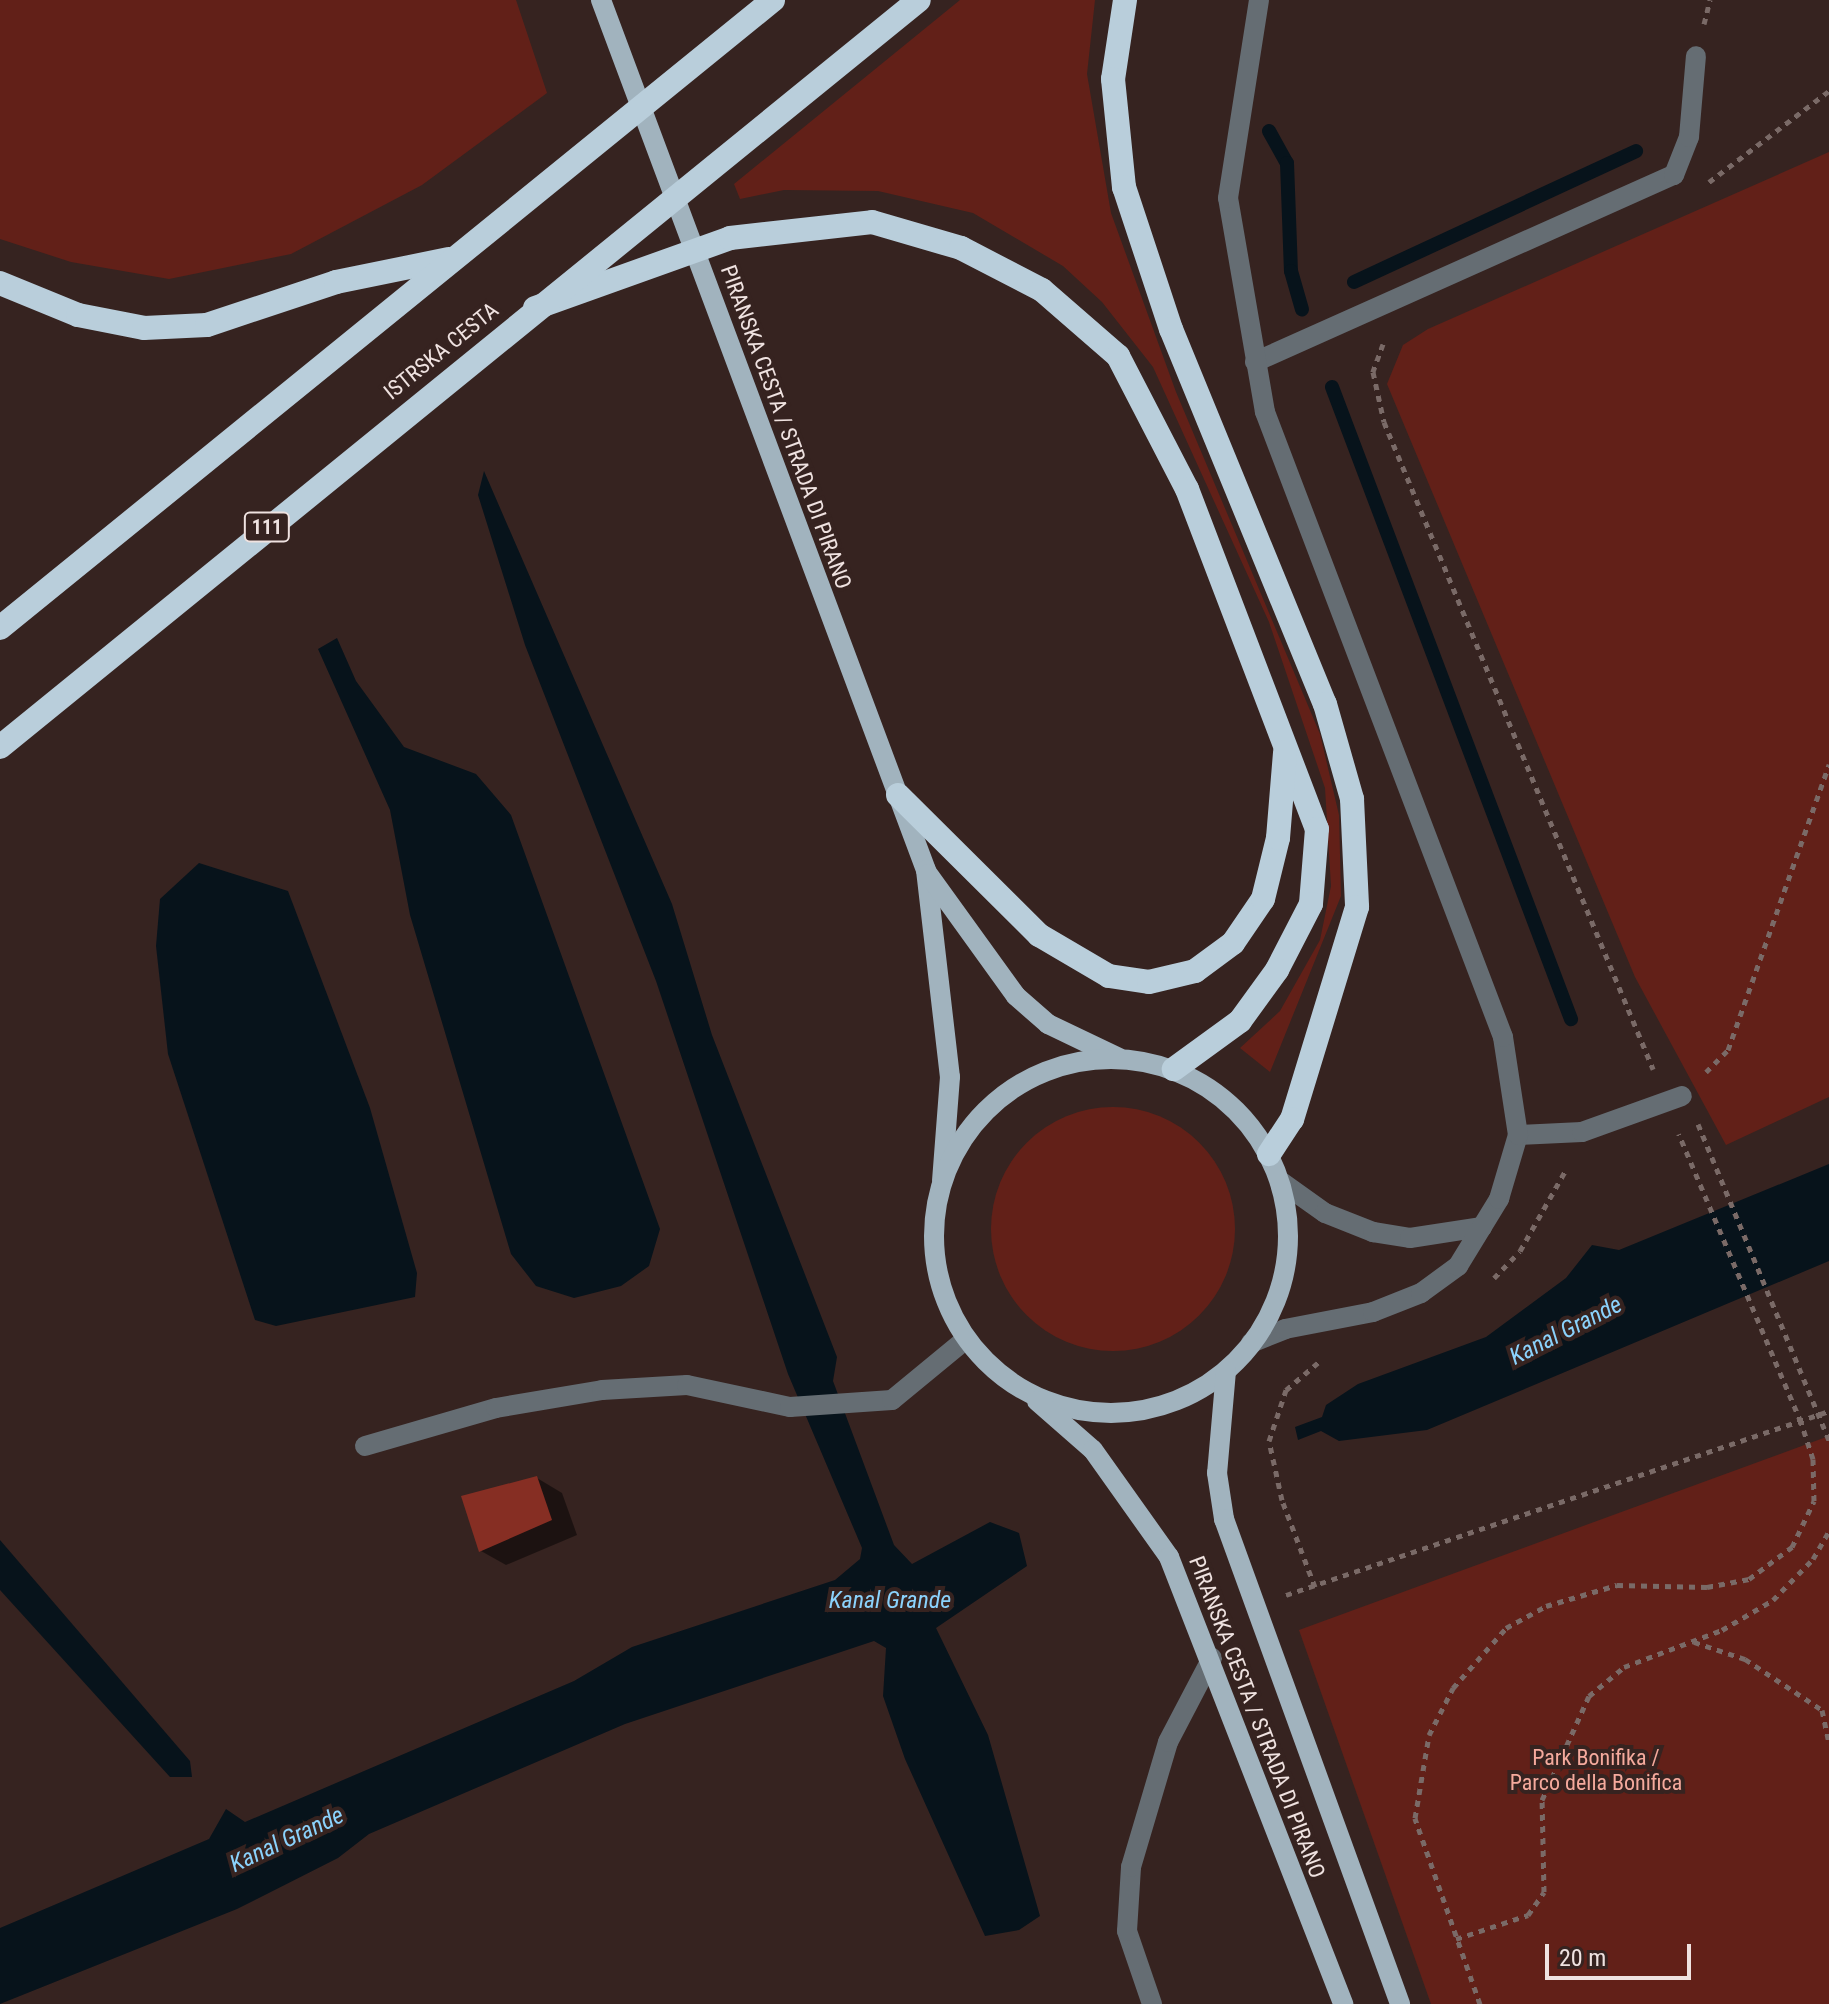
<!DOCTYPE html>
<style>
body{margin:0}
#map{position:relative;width:1829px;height:2004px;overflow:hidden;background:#362320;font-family:"Roboto Condensed",sans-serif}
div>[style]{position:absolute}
.green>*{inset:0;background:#622018}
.round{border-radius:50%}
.water>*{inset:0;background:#07131b}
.shadow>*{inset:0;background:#0007}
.stream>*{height:14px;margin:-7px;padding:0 7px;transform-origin:7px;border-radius:7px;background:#07131b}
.building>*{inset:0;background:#862e23}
.path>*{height:5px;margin-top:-2.5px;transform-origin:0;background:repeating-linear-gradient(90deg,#7a6a67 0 6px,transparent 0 12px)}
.minor>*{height:20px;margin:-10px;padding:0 10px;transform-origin:10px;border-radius:10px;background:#656d73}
.major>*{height:20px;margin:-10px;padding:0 10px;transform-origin:10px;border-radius:10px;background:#a1b3be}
.major>.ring{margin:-10px;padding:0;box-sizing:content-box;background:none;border:20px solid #a1b3be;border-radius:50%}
.highway>*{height:24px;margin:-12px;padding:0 12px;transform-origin:12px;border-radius:12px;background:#b9cedb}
span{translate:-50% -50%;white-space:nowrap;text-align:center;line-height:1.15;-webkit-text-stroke:8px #362320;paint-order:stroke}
.shield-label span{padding:2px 6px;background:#362320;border:2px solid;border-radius:6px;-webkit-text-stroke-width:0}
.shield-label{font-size:20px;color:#efe2e0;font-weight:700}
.street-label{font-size:22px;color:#efe2e0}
.park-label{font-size:22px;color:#f5aa9d}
.water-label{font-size:24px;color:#8bd2fc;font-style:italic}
.scale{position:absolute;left:1545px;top:1944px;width:146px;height:36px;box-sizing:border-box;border:4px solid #efe2e0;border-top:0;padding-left:10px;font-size:24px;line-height:28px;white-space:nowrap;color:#efe2e0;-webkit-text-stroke:6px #362320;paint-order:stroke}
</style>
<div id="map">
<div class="green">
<div style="clip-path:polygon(0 0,516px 0,547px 93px,422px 185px,291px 254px,169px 279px,71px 262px,0 239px)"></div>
<div style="clip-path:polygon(960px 0,1095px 0,1087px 74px,1111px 213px,1176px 392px,1320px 734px,1339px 815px,1341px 896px,1270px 1072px,1240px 1048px,1280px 1011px,1320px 940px,1331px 886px,1325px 788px,1269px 622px,1153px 367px,1102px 302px,1063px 266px,973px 213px,878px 191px,784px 190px,740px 199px,734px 184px)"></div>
<div style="clip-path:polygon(1829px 152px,1829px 1097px,1726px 1145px,1635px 977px,1387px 384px,1403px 345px,1428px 329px)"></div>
<div class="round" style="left:991px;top:1107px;width:244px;height:244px"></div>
<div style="clip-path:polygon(1829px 1436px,1829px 2004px,1431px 2004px,1299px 1630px)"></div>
</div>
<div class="water">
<div style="clip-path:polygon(484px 471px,672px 904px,712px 1035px,837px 1357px,833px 1381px,894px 1545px,912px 1564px,990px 1522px,1019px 1533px,1027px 1566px,936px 1628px,988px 1735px,1040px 1916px,1019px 1930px,985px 1936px,905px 1759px,883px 1696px,886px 1648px,874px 1641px,625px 1724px,369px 1834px,338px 1858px,237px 1909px,0 2004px,0 1928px,209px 1839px,226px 1809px,245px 1822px,574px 1681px,632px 1647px,835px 1580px,860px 1559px,862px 1548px,788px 1374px,656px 981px,525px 645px,478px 495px)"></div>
<div style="clip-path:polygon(337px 638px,356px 681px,404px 747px,476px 774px,511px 815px,660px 1229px,649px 1266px,621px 1286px,574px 1298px,536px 1286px,511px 1254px,410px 915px,390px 810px,318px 649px)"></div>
<div style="clip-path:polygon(199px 863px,288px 891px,370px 1108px,417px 1273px,415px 1297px,276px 1326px,255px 1320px,168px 1054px,156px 946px,160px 899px)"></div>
<div style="clip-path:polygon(1829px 1164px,1829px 1261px,1427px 1430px,1339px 1441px,1321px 1431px,1298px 1440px,1295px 1427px,1322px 1417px,1326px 1405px,1358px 1384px,1486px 1337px,1566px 1278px,1592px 1245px,1619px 1250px)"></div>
<div style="clip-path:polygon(0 1540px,190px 1761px,192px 1777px,170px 1777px,0 1590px)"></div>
</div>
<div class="shadow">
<div style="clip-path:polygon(537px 1478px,562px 1493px,577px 1535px,506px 1565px,481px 1551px)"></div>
</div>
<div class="stream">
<div style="left:1269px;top:131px;width:37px;rotate:61deg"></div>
<div style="left:1287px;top:163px;width:108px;rotate:87.9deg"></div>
<div style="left:1291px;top:271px;width:40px;rotate:74deg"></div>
<div style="left:1354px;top:282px;width:311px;rotate:-24.9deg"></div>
<div style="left:1332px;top:387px;width:676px;rotate:69.29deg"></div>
</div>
<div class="building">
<div style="clip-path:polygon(537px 1476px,552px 1520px,479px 1552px,461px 1496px)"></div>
</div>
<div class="path">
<div style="left:1704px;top:24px;width:25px;rotate:-76deg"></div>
<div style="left:1709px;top:182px;width:151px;rotate:-37.2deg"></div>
<div style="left:1383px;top:344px;width:30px;rotate:110deg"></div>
<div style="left:1373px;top:372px;width:51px;rotate:77.6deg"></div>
<div style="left:1384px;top:422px;width:701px;rotate:67.42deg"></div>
<div style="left:1706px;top:1072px;width:31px;rotate:-45deg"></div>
<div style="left:1728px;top:1050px;width:303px;rotate:-70.5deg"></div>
<div style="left:1698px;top:1124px;width:343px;rotate:67.5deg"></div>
<div style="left:1494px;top:1278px;width:37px;rotate:-46deg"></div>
<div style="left:1520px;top:1251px;width:95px;rotate:-60.5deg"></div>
<div style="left:1315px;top:1587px;width:93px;rotate:-110.8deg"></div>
<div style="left:1282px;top:1500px;width:60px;rotate:-102.4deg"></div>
<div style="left:1269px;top:1441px;width:54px;rotate:-71.6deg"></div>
<div style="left:1286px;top:1390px;width:46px;rotate:-40.6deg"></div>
<div style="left:1286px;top:1595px;width:573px;rotate:-18.72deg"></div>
<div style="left:1694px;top:1642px;width:54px;rotate:18.4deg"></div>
<div style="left:1745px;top:1659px;width:92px;rotate:33.5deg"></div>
<div style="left:1822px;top:1710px;width:35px;rotate:78deg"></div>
<div style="left:1456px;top:1939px;width:76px;rotate:-18.4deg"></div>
<div style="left:1528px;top:1915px;width:28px;rotate:-55deg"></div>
<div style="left:1544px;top:1892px;width:92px;rotate:-91.2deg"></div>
<div style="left:1542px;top:1800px;width:114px;rotate:-65.7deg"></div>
<div style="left:1589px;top:1696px;width:45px;rotate:-39.6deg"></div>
<div style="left:1624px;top:1667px;width:105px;rotate:-20.7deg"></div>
<div style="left:1722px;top:1630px;width:59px;rotate:-30.5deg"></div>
<div style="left:1773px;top:1600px;width:57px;rotate:-45.7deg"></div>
<div style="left:1813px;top:1559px;width:32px;rotate:-60deg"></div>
<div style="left:1480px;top:2004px;width:197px;rotate:-109.3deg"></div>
<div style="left:1415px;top:1818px;width:84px;rotate:-80.4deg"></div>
<div style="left:1429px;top:1735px;width:53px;rotate:-62.9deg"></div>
<div style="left:1453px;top:1688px;width:80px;rotate:-48.5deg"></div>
<div style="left:1506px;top:1628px;width:46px;rotate:-28.8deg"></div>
<div style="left:1546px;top:1606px;width:74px;rotate:-16.5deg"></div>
<div style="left:1617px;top:1585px;width:90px;rotate:1.3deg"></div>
<div style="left:1707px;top:1587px;width:43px;rotate:-10.8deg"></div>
<div style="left:1749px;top:1579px;width:54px;rotate:-36.7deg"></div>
<div style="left:1792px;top:1547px;width:51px;rotate:-64.4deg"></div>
<div style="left:1814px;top:1501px;width:42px;rotate:-91.4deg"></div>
<div style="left:1813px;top:1459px;width:39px;rotate:-108deg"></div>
<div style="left:1801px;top:1422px;width:313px;rotate:-113deg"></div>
</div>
<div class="minor">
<div style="left:1255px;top:362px;width:459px;rotate:-24.1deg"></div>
<div style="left:1674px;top:175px;width:41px;rotate:-68.5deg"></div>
<div style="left:1689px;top:137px;width:81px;rotate:-85.1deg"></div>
<div style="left:1518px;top:1135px;width:64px;rotate:-2.7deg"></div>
<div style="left:1582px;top:1132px;width:106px;rotate:-19.8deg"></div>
<div style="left:1280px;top:1181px;width:55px;rotate:35.4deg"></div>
<div style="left:1325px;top:1213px;width:52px;rotate:21.6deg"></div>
<div style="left:1373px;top:1232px;width:37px;rotate:9deg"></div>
<div style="left:1410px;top:1238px;width:73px;rotate:-8.7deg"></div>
<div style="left:1251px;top:1343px;width:37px;rotate:-22deg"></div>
<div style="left:1285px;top:1329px;width:90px;rotate:-10.9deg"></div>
<div style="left:1373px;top:1312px;width:52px;rotate:-21.6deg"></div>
<div style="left:1421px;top:1293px;width:46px;rotate:-36.1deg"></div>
<div style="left:1458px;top:1266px;width:79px;rotate:-58.5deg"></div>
<div style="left:1499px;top:1199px;width:67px;rotate:-73.5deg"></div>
<div style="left:1518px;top:1135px;width:99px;rotate:-98.7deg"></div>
<div style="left:1503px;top:1037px;width:669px;rotate:-110.85deg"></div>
<div style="left:1265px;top:412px;width:217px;rotate:-99.8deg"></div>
<div style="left:1228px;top:198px;width:200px;rotate:-81.1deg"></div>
<div style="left:365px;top:1446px;width:136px;rotate:-16.2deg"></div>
<div style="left:496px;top:1408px;width:108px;rotate:-9.6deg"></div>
<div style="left:602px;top:1390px;width:85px;rotate:-3.4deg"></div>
<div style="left:687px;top:1385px;width:105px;rotate:12.1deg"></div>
<div style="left:790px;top:1407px;width:102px;rotate:-3.9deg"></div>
<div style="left:892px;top:1400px;width:96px;rotate:-39.5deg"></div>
<div style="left:1152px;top:2004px;width:77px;rotate:-108.9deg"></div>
<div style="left:1127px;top:1931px;width:64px;rotate:-86.4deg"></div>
<div style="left:1131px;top:1867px;width:130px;rotate:-73.5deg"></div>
<div style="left:1168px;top:1742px;width:95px;rotate:-62.4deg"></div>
</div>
<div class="major">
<div style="left:601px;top:0;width:929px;rotate:69.52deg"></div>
<div style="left:926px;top:870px;width:208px;rotate:83.4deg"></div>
<div style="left:950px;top:1077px;width:104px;rotate:94.4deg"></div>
<div style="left:928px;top:874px;width:150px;rotate:54.2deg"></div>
<div style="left:1016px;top:996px;width:43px;rotate:41.2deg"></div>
<div style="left:1048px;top:1024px;width:79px;rotate:25.6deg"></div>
<div class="ring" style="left:934px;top:1059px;width:334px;height:334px"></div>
<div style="left:1226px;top:1371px;width:102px;rotate:95deg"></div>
<div style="left:1217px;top:1473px;width:47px;rotate:81.3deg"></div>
<div style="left:1224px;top:1519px;width:516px;rotate:70.05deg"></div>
<div style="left:1037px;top:1401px;width:74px;rotate:41.2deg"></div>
<div style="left:1093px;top:1450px;width:131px;rotate:54.6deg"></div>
<div style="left:1169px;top:1557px;width:480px;rotate:68.7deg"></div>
</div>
<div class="highway">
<div style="left:1125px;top:0;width:80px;rotate:98.6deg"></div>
<div style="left:1113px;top:79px;width:109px;rotate:84.2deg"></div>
<div style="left:1124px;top:187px;width:150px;rotate:71.7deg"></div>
<div style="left:1171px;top:329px;width:405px;rotate:67.7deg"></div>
<div style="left:1325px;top:704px;width:99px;rotate:74.1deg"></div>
<div style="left:1352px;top:799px;width:108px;rotate:87.3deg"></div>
<div style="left:1357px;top:907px;width:222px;rotate:107deg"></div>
<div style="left:1292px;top:1119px;width:42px;rotate:123.3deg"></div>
<div style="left:0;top:283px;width:84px;rotate:22.3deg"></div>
<div style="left:78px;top:315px;width:67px;rotate:11.1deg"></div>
<div style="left:144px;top:328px;width:63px;rotate:-2.7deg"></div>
<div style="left:207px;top:325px;width:136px;rotate:-18.4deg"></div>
<div style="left:336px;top:282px;width:115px;rotate:-11.5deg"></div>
<div style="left:535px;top:308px;width:207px;rotate:-19.7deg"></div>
<div style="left:730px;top:238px;width:143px;rotate:-6.4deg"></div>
<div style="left:872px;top:222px;width:93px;rotate:16.3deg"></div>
<div style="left:961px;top:248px;width:91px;rotate:27.4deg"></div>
<div style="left:1042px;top:290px;width:101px;rotate:41deg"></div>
<div style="left:1118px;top:356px;width:150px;rotate:62.6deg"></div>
<div style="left:1187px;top:489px;width:364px;rotate:69.1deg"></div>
<div style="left:1317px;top:829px;width:75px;rotate:94.6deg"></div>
<div style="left:1311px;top:904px;width:74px;rotate:117.3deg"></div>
<div style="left:1277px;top:970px;width:63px;rotate:126deg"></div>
<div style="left:1240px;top:1021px;width:82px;rotate:144deg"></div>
<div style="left:0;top:628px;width:996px;rotate:-39.09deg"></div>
<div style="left:0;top:747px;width:1184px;rotate:-39.11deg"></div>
<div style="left:898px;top:795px;width:199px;rotate:44.8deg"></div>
<div style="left:1039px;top:935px;width:81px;rotate:30.4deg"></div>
<div style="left:1109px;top:976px;width:40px;rotate:8.5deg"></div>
<div style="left:1149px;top:982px;width:47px;rotate:-13.4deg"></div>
<div style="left:1195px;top:971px;width:47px;rotate:-36.4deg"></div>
<div style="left:1233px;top:943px;width:53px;rotate:-55.7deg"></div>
<div style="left:1263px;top:899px;width:63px;rotate:-76.2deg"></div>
<div style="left:1278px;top:838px;width:86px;rotate:-85.3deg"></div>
</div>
<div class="shield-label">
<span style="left:267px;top:527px">111</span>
</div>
<div class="street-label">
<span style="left:441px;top:351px;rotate:-39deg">ISTRSKA CESTA</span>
<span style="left:786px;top:427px;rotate:70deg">PIRANSKA CESTA / STRADA DI PIRANO</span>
<span style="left:1257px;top:1717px;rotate:69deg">PIRANSKA CESTA / STRADA DI PIRANO</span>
</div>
<div class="park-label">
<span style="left:1596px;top:1770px">Park Bonifika /<br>Parco della Bonifica</span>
</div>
<div class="water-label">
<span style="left:1566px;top:1331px;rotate:-27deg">Kanal Grande</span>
<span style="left:890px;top:1601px">Kanal Grande</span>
<span style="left:287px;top:1840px;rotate:-25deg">Kanal Grande</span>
</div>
<div class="scale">20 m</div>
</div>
